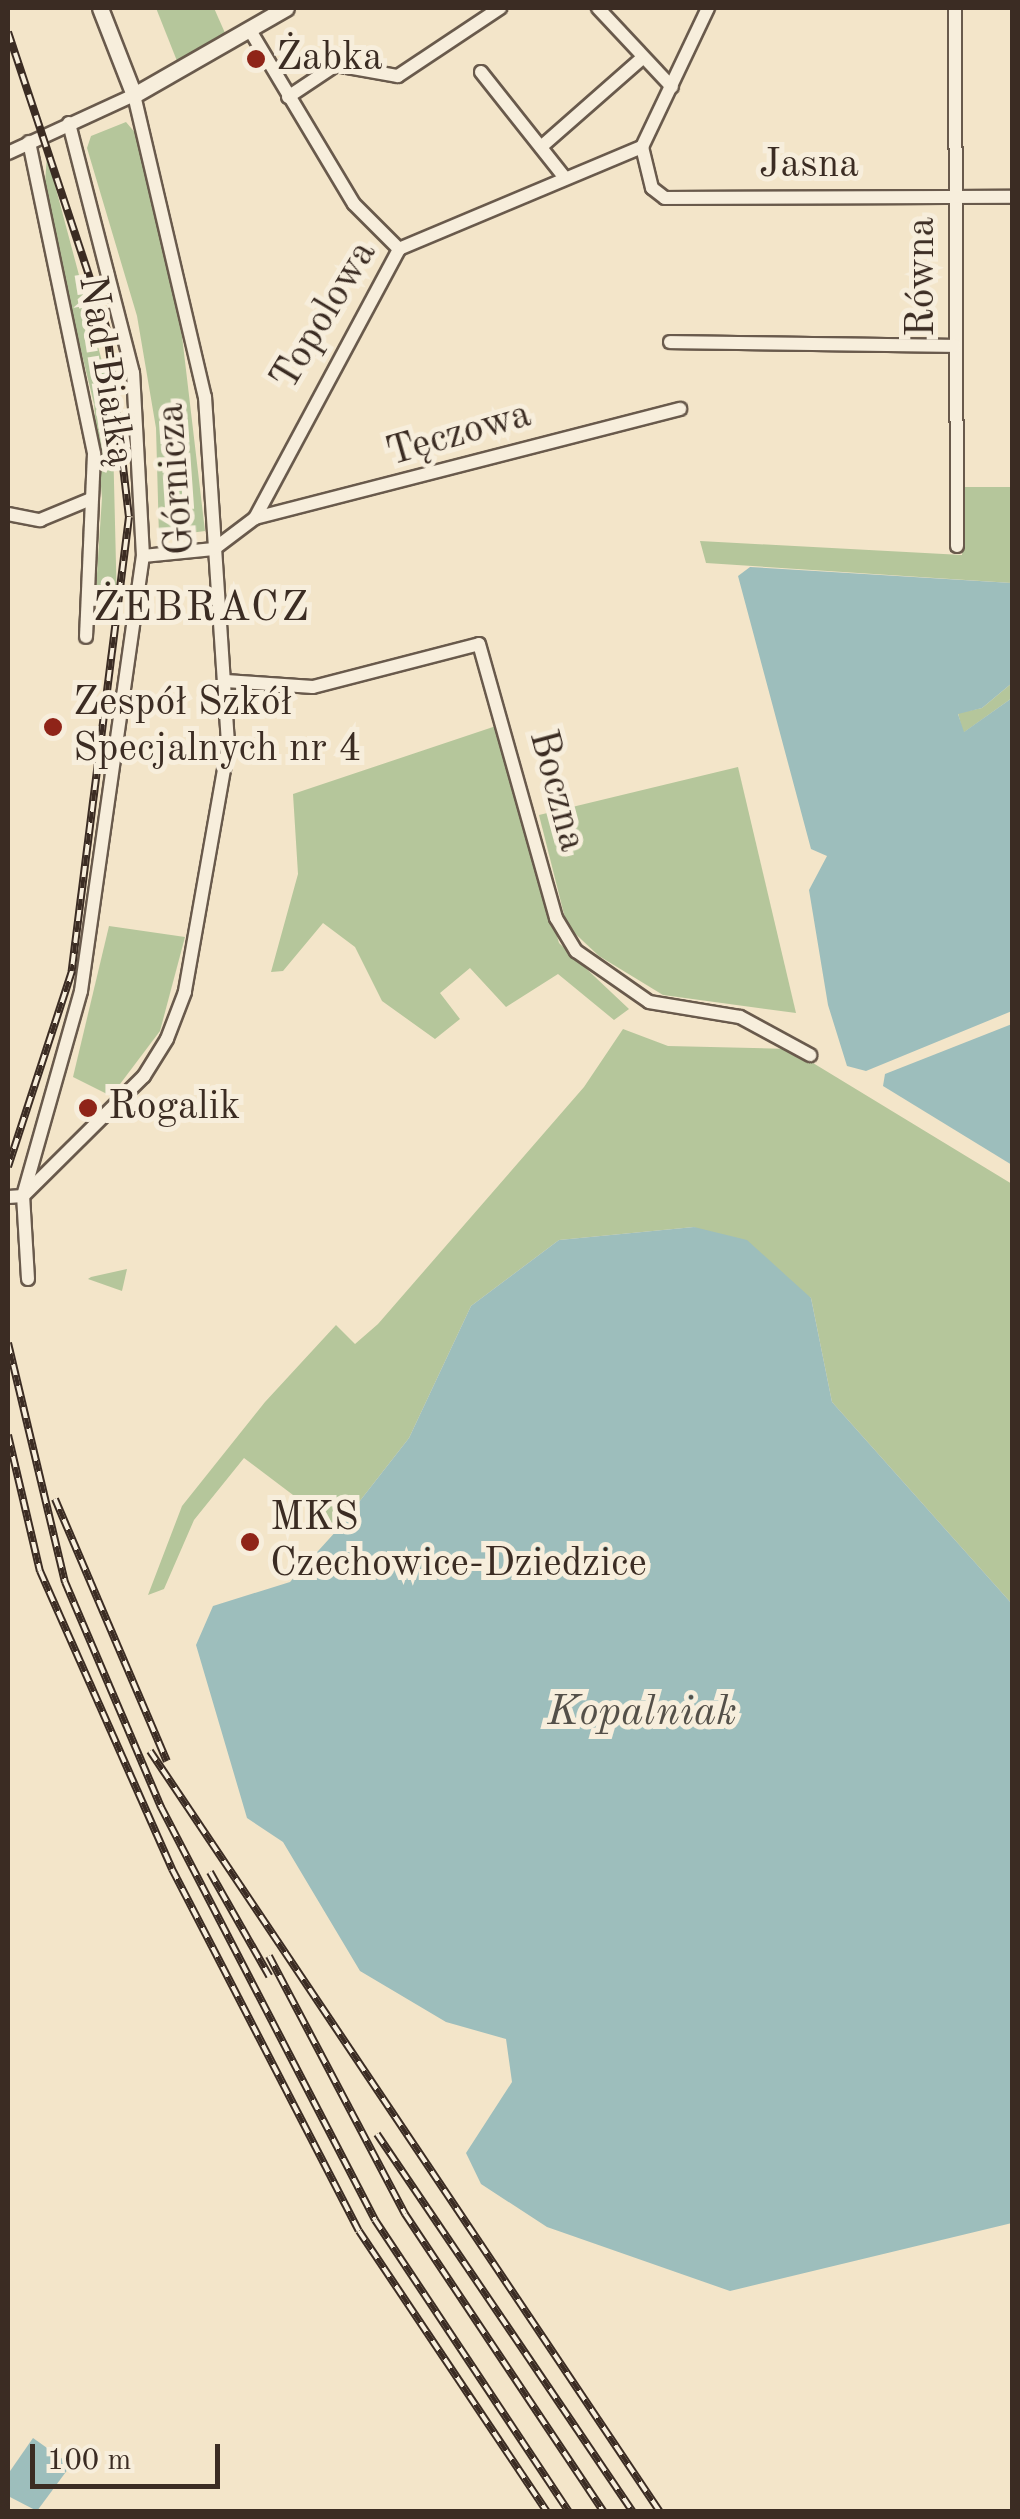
<!DOCTYPE html>
<meta charset="utf-8">
<style>
body{margin:0}
#map{position:relative;width:1020px;height:2519px;overflow:hidden;background:#f3e5c9;font-family:"Old Standard TT",serif}
div>[style]{position:absolute}
.green>*{inset:0;background:#b5c69b}
.round{border-radius:50%}
.water>*{inset:0;background:#9dbebc}
.roads{filter:drop-shadow(2px 0 #695a4c) drop-shadow(-2px 0 #695a4c) drop-shadow(0 2px #695a4c) drop-shadow(0 -2px #695a4c)}
.minor>*{height:12px;margin:-6px;padding:0 6px;transform-origin:6px;border-radius:6px;background:#f7eedc}
.tertiary>*{height:15px;margin:-7.5px;padding:0 7.5px;transform-origin:7.5px;border-radius:7.5px;background:#f7eedc}
.rail>*{height:8px;margin-top:-4px;transform-origin:0;background:repeating-linear-gradient(90deg,#f7eedc 0 11px,#3b2c23 0 22px);box-sizing:border-box;border-block:2px solid #3b2c23}
.dots>*{width:28px;height:28px;translate:-50% -50%;box-sizing:border-box;border:5px solid #f7eedc;border-radius:50%}
span{translate:-50% -50%;white-space:nowrap;text-align:center;line-height:1.15;-webkit-text-stroke:10px #f7eedc;paint-order:stroke}
.poi-label{font-size:40px;color:#3b2c23}
.left{translate:0 -50%;text-align:left}
.street-label{font-size:40px;color:#3b2c23}
.neighbourhood-label{font-size:42px;color:#3b2c23;letter-spacing:2.5px}
.water-label{font-size:42px;color:#545049;font-style:italic}
.frame{position:absolute;inset:0;border:10px solid #3b2c23;pointer-events:none}
.scale{position:absolute;left:30px;top:2444px;width:190px;height:45px;box-sizing:border-box;border:5px solid #3b2c23;border-top:0;padding-left:12px;font-size:30px;line-height:35px;white-space:nowrap;color:#3b2c23;-webkit-text-stroke:8px #f7eedc;paint-order:stroke}
</style>
<div id="map">
<div class="green">
<div style="clip-path:polygon(156px 8px,214px 8px,225px 33px,177px 61px)"></div>
<div style="clip-path:polygon(126px 122px,137px 135px,182px 336px,205px 531px,159px 537px,156px 428px,137px 316px,87px 148px,91px 136px)"></div>
<div style="clip-path:polygon(47px 155px,112px 399px,117px 606px,95px 604px,102px 498px,94px 404px,44px 198px)"></div>
<div style="clip-path:polygon(964px 487px,1012px 487px,1012px 583px,706px 563px,700px 541px,962px 555px)"></div>
<div style="clip-path:polygon(1012px 683px,1012px 698px,963px 733px,958px 713px,982px 708px)"></div>
<div style="clip-path:polygon(496px 726px,559px 943px,629px 1009px,614px 1020px,558px 974px,506px 1007px,470px 968px,440px 993px,460px 1019px,435px 1039px,382px 1001px,355px 947px,323px 923px,283px 971px,271px 972px,298px 874px,293px 794px)"></div>
<div style="clip-path:polygon(738px 767px,796px 1013px,663px 995px,599px 956px,567px 926px,539px 815px)"></div>
<div class="round" style="left:544px;top:786px;width:24px;height:24px"></div>
<div style="clip-path:polygon(109px 926px,185px 937px,160px 1031px,111px 1096px,73px 1077px)"></div>
<div style="clip-path:polygon(623px 1029px,668px 1046px,790px 1049px,1012px 1184px,1012px 1604px,832px 1402px,811px 1298px,694px 1227px,559px 1240px,471px 1306px,409px 1438px,338px 1529px,244px 1458px,194px 1520px,164px 1589px,148px 1595px,182px 1506px,265px 1402px,336px 1325px,355px 1344px,378px 1324px,584px 1087px)"></div>
<div style="clip-path:polygon(127px 1269px,122px 1291px,88px 1279px,91px 1277px)"></div>
</div>
<div class="water">
<div style="clip-path:polygon(750px 567px,1012px 583px,1012px 683px,982px 708px,958px 714px,964px 732px,1012px 698px,1012px 1011px,866px 1071px,847px 1066px,828px 1005px,809px 890px,827px 856px,811px 849px,738px 576px)"></div>
<div style="clip-path:polygon(1012px 1024px,1012px 1165px,883px 1086px,885px 1074px)"></div>
<div style="clip-path:polygon(694px 1227px,747px 1240px,811px 1298px,832px 1402px,1012px 1604px,1012px 2223px,730px 2291px,547px 2227px,481px 2184px,466px 2153px,512px 2082px,506px 2039px,446px 2022px,360px 1971px,283px 1842px,247px 1818px,196px 1645px,213px 1606px,290px 1582px,338px 1529px,409px 1438px,471px 1306px,559px 1240px)"></div>
<div style="clip-path:polygon(33px 2438px,71px 2465px,37px 2511px,8px 2496px,8px 2474px)"></div>
</div>
<div class="roads">
<div class="minor">
<div style="left:598px;top:8px;width:108px;rotate:46.9deg"></div>
<div style="left:955px;top:8px;width:538px;rotate:89.79deg"></div>
<div style="left:251px;top:32px;width:200px;rotate:59.1deg"></div>
<div style="left:354px;top:204px;width:64px;rotate:45deg"></div>
<div style="left:481px;top:72px;width:135px;rotate:51.6deg"></div>
<div style="left:288px;top:97px;width:58px;rotate:-33.7deg"></div>
<div style="left:336px;top:65px;width:63px;rotate:10.1deg"></div>
<div style="left:398px;top:76px;width:123px;rotate:-33.7deg"></div>
<div style="left:29px;top:142px;width:319px;rotate:78.2deg"></div>
<div style="left:94px;top:454px;width:183px;rotate:92.5deg"></div>
<div style="left:541px;top:147px;width:132px;rotate:-41.3deg"></div>
<div style="left:642px;top:147px;width:42px;rotate:76.3deg"></div>
<div style="left:652px;top:188px;width:16px;rotate:38deg"></div>
<div style="left:665px;top:198px;width:347px;rotate:-0.2deg"></div>
<div style="left:8px;top:153px;width:139px;rotate:-24.7deg"></div>
<div style="left:134px;top:95px;width:310px;rotate:76.8deg"></div>
<div style="left:205px;top:397px;width:351px;rotate:86.2deg"></div>
<div style="left:228px;top:747px;width:249px;rotate:100deg"></div>
<div style="left:185px;top:992px;width:50px;rotate:111deg"></div>
<div style="left:167px;top:1039px;width:44px;rotate:121.9deg"></div>
<div style="left:144px;top:1076px;width:170px;rotate:135.2deg"></div>
<div style="left:670px;top:342px;width:285px;rotate:0.8deg"></div>
<div style="left:8px;top:514px;width:33px;rotate:11deg"></div>
<div style="left:40px;top:520px;width:55px;rotate:-22.4deg"></div>
<div style="left:255px;top:518px;width:439px;rotate:-14.4deg"></div>
<div style="left:143px;top:556px;width:71px;rotate:-5.6deg"></div>
<div style="left:214px;top:549px;width:51px;rotate:-37.1deg"></div>
<div style="left:255px;top:518px;width:305px;rotate:-61.8deg"></div>
<div style="left:399px;top:249px;width:264px;rotate:-22.8deg"></div>
<div style="left:642px;top:147px;width:154px;rotate:-64.6deg"></div>
<div style="left:226px;top:681px;width:87px;rotate:3.9deg"></div>
<div style="left:313px;top:687px;width:171px;rotate:-14.5deg"></div>
<div style="left:479px;top:644px;width:285px;rotate:74.3deg"></div>
<div style="left:556px;top:918px;width:39px;rotate:59deg"></div>
<div style="left:576px;top:951px;width:89px;rotate:34.9deg"></div>
<div style="left:649px;top:1002px;width:92px;rotate:9.4deg"></div>
<div style="left:740px;top:1017px;width:80px;rotate:28.5deg"></div>
<div style="left:8px;top:1197px;width:15px;rotate:-4deg"></div>
<div style="left:28px;top:1279px;width:83px;rotate:-93.4deg"></div>
<div style="left:23px;top:1196px;width:213px;rotate:-74.2deg"></div>
<div style="left:81px;top:991px;width:439px;rotate:-81.9deg"></div>
<div style="left:143px;top:556px;width:183px;rotate:-93.1deg"></div>
<div style="left:133px;top:373px;width:258px;rotate:-104.4deg"></div>
</div>
<div class="tertiary">
<div style="left:100px;top:8px;width:93px;rotate:68.7deg"></div>
<div style="left:134px;top:95px;width:175px;rotate:-29.8deg"></div>
</div>
</div>
<div class="rail">
<div style="left:8px;top:32px;width:314px;rotate:71.6deg"></div>
<div style="left:107px;top:330px;width:188px;rotate:83.3deg"></div>
<div style="left:129px;top:517px;width:458px;rotate:97.2deg"></div>
<div style="left:72px;top:971px;width:206px;rotate:108.1deg"></div>
<div style="left:8px;top:1343px;width:246px;rotate:76.6deg"></div>
<div style="left:65px;top:1582px;width:245px;rotate:66.9deg"></div>
<div style="left:161px;top:1807px;width:465px;rotate:62.6deg"></div>
<div style="left:375px;top:2220px;width:351px;rotate:56.4deg"></div>
<div style="left:8px;top:1435px;width:140px;rotate:76.8deg"></div>
<div style="left:40px;top:1571px;width:326px;rotate:66.1deg"></div>
<div style="left:172px;top:1869px;width:407px;rotate:62.7deg"></div>
<div style="left:359px;top:2231px;width:338px;rotate:56.2deg"></div>
<div style="left:55px;top:1499px;width:285px;rotate:66.9deg"></div>
<div style="left:150px;top:1751px;width:916px;rotate:56.17deg"></div>
<div style="left:210px;top:1872px;width:120px;rotate:60.4deg"></div>
<div style="left:269px;top:1956px;width:292px;rotate:62.2deg"></div>
<div style="left:405px;top:2214px;width:358px;rotate:56.3deg"></div>
<div style="left:377px;top:2134px;width:457px;rotate:55.9deg"></div>
</div>
<div class="dots">
<div style="left:256px;top:59px;background:#8f2418"></div>
<div style="left:53px;top:727px;background:#8f2418"></div>
<div style="left:88px;top:1108px;background:#8f2418"></div>
<div style="left:250px;top:1542px;background:#8f2418"></div>
</div>
<div class="poi-label">
<span class="left" style="left:276px;top:59px">Żabka</span>
<span class="left" style="left:73px;top:727px">Zespół Szkół<br>Specjalnych nr 4</span>
<span class="left" style="left:108px;top:1108px">Rogalik</span>
<span class="left" style="left:270px;top:1542px">MKS<br>Czechowice-Dziedzice</span>
</div>
<div class="street-label">
<span style="left:809px;top:166px">Jasna</span>
<span style="left:923px;top:277px;rotate:-90deg">Równa</span>
<span style="left:325px;top:316px;rotate:-59deg">Topolowa</span>
<span style="left:105px;top:371px;rotate:81deg">Nad Białką</span>
<span style="left:459px;top:435px;rotate:-16deg">Tęczowa</span>
<span style="left:177px;top:479px;rotate:-94deg">Górnicza</span>
<span style="left:556px;top:791px;rotate:75deg">Boczna</span>
</div>
<div class="neighbourhood-label">
<span style="left:202px;top:609px">ŻEBRACZ</span>
</div>
<div class="water-label">
<span style="left:642px;top:1713px">Kopalniak</span>
</div>
<div class="frame"></div>
<div class="scale">100 m</div>
</div>
